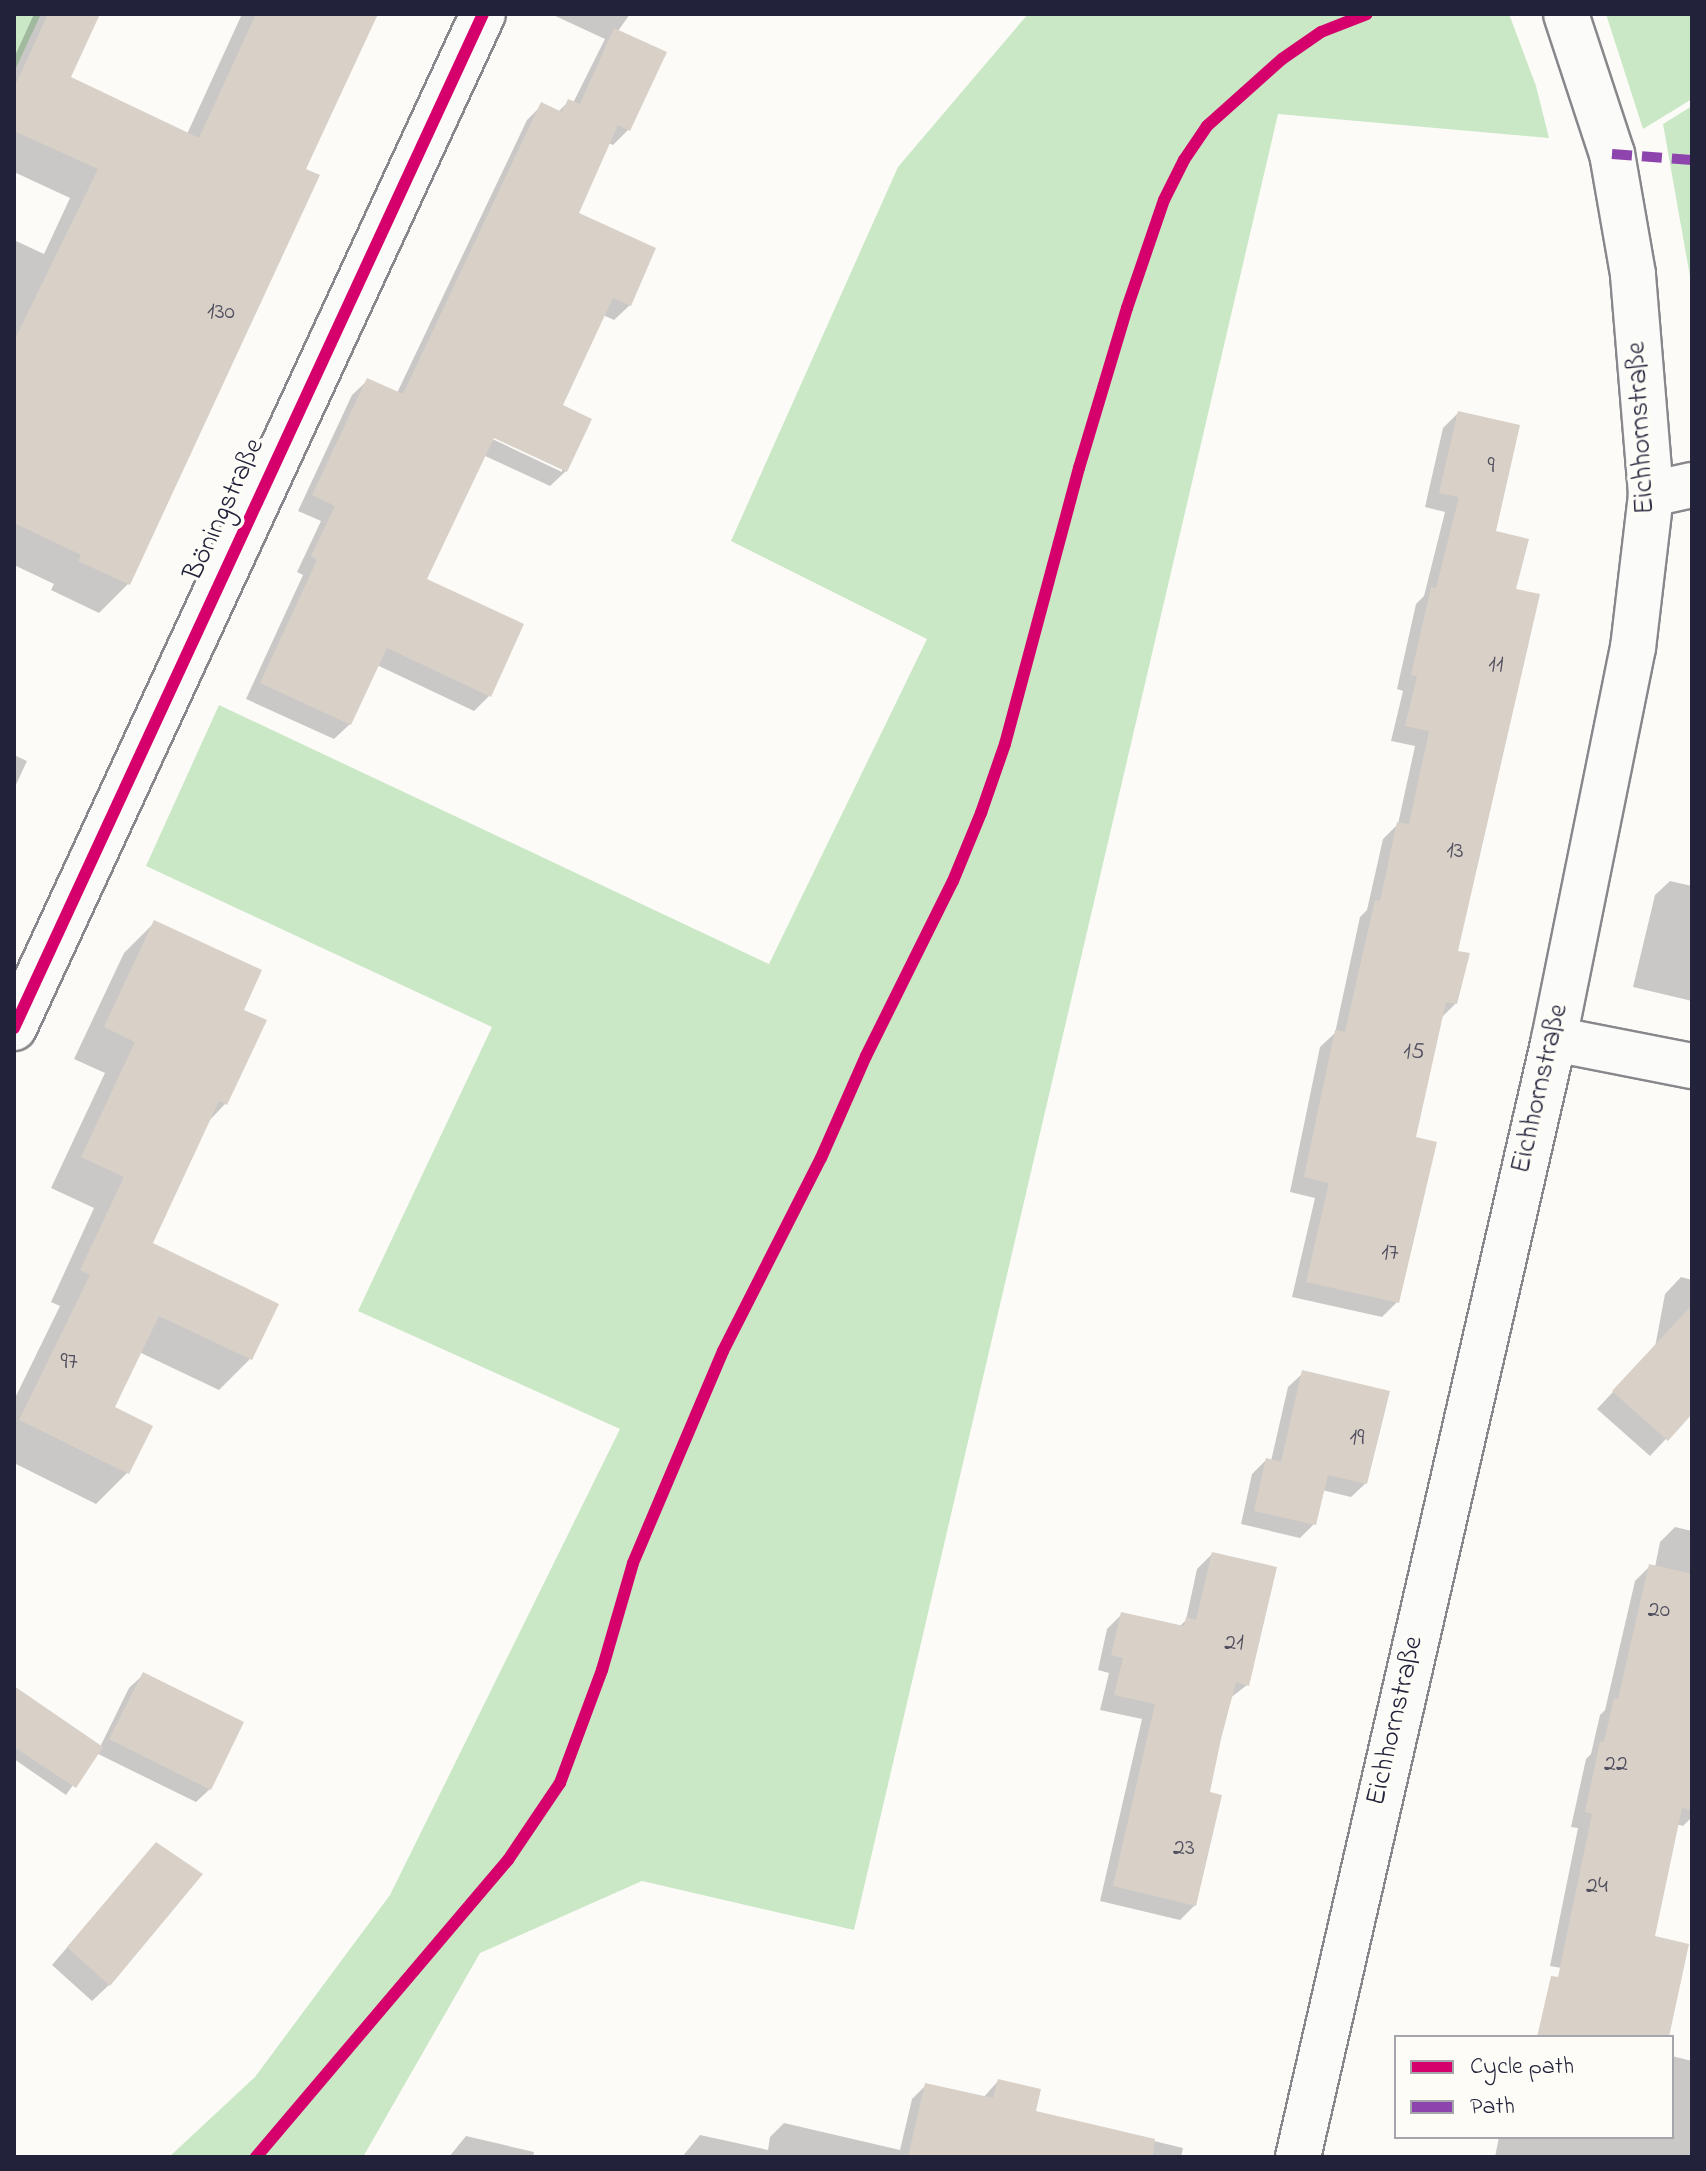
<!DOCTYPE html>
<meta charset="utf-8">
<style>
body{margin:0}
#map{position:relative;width:1706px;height:2171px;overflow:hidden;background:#fcfbf8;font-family:"Indie Flower",sans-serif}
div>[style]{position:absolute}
.green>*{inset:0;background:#cae8c6}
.shadow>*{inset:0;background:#0003}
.building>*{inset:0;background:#d9d1c8}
.roads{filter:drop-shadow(2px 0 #88888c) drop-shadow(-2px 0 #88888c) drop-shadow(0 2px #88888c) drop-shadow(0 -2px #88888c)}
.street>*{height:44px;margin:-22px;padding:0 22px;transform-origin:22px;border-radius:22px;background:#fbfbf9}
.secondary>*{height:44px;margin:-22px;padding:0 22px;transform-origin:22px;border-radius:22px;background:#fbfbf9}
.quiet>*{height:10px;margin-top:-5px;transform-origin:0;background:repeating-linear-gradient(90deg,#8e44ad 0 20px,transparent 0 30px)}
.cycleway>*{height:12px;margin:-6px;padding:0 6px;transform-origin:6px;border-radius:6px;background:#d6006c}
span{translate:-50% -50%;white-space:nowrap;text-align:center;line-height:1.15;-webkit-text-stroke:7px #fdfcf7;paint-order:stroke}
.number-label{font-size:24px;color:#504e5e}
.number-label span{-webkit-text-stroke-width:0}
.street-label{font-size:28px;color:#22223b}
.frame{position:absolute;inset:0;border:16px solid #22223b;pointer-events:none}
.legend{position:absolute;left:1394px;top:2035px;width:280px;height:104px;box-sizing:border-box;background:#fdfcf7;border:2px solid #a5a5ac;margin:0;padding:10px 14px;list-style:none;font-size:24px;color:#22223b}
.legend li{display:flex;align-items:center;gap:16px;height:40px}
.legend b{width:40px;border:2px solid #a5a5ac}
</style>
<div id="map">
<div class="green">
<div style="clip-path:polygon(14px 14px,41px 14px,14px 72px)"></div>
<div style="clip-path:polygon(1028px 14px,1509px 14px,1536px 86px,1549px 138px,1278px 114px,854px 1930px,642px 1881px,480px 1953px,363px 2157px,169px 2157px,255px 2077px,390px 1895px,620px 1429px,358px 1311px,492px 1027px,146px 866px,219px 705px,769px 964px,927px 639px,731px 541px,898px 167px)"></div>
<div style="clip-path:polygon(1606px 14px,1692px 14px,1692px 99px,1643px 129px)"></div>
<div style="clip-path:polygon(1692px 106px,1692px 288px,1663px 124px)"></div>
</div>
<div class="shadow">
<div style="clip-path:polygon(34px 14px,98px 14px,68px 78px,187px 134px,242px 14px,376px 14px,303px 170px,128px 584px,99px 613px,51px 590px,54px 584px,14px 565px,14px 240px,44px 254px,70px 198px,14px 172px,14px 58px)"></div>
<div style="clip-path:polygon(evenodd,551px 14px,630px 14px,618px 31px,628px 130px,613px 145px,608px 143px,576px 214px,630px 305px,614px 320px,603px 315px,560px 406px,566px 471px,550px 486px,483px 455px,424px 580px,489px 696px,474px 711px,377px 665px,350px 724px,334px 739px,246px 699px,303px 575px,297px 572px,321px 521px,298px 511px,352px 395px,368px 380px,397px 393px,527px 120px,542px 105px,558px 112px,569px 101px,573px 103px,605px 39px,551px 14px,485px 431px,562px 467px,562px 472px,484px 435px,485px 431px)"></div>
<div style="clip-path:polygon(1458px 413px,1514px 590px,1456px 952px,1456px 1003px,1440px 1019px,1414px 1139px,1397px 1302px,1382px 1317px,1292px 1297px,1315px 1198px,1290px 1192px,1320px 1047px,1335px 1033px,1360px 917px,1367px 910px,1383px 839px,1398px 824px,1415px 746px,1391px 741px,1403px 691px,1397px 689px,1416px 604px,1424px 596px,1445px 512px,1425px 507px,1443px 428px)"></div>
<div style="clip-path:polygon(14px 755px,27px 761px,14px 789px)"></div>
<div style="clip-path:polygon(1670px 881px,1692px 886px,1692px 1001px,1633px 987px,1655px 895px)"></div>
<div style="clip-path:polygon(155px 922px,241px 1011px,225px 1104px,208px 1122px,151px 1244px,250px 1359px,219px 1390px,139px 1352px,112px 1407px,127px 1473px,96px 1504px,14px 1463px,14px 1400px,60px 1306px,51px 1302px,94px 1208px,51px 1188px,105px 1073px,74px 1059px,124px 953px)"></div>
<div style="clip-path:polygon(1681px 1277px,1692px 1280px,1692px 1411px,1650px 1456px,1597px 1409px,1655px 1347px,1665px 1294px)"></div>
<div style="clip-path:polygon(1303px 1373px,1366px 1483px,1351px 1497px,1322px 1490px,1314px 1524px,1300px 1538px,1241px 1524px,1252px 1474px,1266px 1460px,1271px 1461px,1288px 1387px)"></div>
<div style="clip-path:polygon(1675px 1527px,1692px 1531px,1692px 1817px,1683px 1826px,1676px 1824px,1632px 1980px,1550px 1966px,1578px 1828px,1571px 1827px,1586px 1759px,1591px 1754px,1600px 1715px,1605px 1710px,1635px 1581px,1650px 1566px,1655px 1567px,1660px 1542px)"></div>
<div style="clip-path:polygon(1212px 1554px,1247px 1685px,1229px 1699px,1207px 1794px,1195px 1905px,1180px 1920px,1100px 1901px,1142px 1719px,1100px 1710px,1109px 1673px,1098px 1670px,1107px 1629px,1122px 1614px,1179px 1627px,1186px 1620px,1197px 1569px)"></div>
<div style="clip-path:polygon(143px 1675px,210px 1789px,196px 1802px,96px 1753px,66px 1795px,14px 1759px,14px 1711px,100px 1747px,129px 1688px)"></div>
<div style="clip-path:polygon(156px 1844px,109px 1985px,92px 2001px,52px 1965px)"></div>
<div style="clip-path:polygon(1672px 2056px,1692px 2061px,1692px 2157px,1495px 2157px,1499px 2137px,1672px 2137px)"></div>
<div style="clip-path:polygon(998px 2081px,1034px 2112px,1183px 2148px,1181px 2157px,682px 2157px,700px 2135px,768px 2150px,770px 2137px,784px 2123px,900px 2150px,912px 2099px,926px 2085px,983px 2098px)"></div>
<div style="clip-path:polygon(466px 2136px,534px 2152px,533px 2157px,449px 2157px)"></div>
</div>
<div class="building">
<div style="clip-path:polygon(48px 14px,100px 14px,71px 77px,199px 138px,256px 14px,378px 14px,306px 169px,320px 175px,130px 585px,78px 561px,81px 555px,14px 523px,14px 341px,98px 169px,14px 131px,14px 88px)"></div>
<div style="clip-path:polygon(614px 28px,667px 52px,630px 131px,618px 125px,579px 213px,656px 248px,631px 306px,613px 298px,563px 405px,592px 419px,567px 472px,494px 438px,427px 579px,524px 624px,491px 697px,387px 648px,351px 725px,260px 683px,317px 560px,311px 556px,335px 506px,312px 495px,367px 378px,403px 394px,541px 102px,562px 112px,568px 99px,580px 104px)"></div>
<div style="clip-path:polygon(1458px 411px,1520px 425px,1496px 531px,1529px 539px,1516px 589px,1540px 594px,1458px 951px,1470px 953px,1457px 1004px,1446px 1002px,1416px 1137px,1437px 1142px,1399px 1303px,1306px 1282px,1329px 1183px,1304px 1177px,1335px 1030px,1345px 1032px,1375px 900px,1380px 901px,1397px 822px,1409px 824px,1429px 731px,1405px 726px,1417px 676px,1411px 675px,1431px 587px,1436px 588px,1459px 497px,1439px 493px)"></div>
<div style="clip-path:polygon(154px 920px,262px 970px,244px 1010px,267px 1020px,227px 1105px,219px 1101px,153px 1243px,279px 1304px,252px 1360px,159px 1316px,115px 1407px,153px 1426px,129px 1474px,19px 1420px,90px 1275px,80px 1270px,124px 1177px,81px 1157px,135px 1042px,104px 1027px)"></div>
<div style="clip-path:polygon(1692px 1305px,1692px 1414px,1668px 1441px,1612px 1391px)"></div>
<div style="clip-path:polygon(1302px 1370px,1390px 1391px,1367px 1484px,1328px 1475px,1316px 1525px,1254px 1511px,1266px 1458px,1281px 1462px)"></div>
<div style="clip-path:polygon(1212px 1552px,1277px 1567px,1249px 1686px,1236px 1682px,1221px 1739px,1210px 1792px,1222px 1795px,1196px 1906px,1113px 1886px,1155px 1704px,1114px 1695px,1123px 1658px,1111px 1655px,1121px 1612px,1184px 1626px,1186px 1617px,1196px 1620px)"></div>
<div style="clip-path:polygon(1649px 1564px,1692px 1574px,1692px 1810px,1682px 1808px,1655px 1936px,1689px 1944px,1669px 2037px,1537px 2037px,1551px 1976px,1558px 1977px,1592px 1814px,1585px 1812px,1600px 1742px,1604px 1742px,1614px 1698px,1618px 1699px)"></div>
<div style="clip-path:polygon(143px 1672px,244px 1722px,211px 1790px,109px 1739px)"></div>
<div style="clip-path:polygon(14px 1686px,103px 1747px,76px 1788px,14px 1747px)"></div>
<div style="clip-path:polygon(156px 1842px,203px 1874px,110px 1986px,67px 1947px)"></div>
<div style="clip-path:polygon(998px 2079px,1041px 2089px,1036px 2111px,1155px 2139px,1153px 2157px,908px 2157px,925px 2083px,993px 2098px)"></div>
</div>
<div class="roads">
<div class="street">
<div style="left:1651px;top:494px;width:42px;rotate:-12.4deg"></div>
<div style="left:1554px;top:1039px;width:141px;rotate:11.1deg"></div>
<div style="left:1298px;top:2157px;width:1147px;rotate:-77.1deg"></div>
<div style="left:1554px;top:1039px;width:399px;rotate:-78.6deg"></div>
<div style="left:1633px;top:648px;width:155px;rotate:-83.3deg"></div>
<div style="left:1651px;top:494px;width:221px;rotate:-94.7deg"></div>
<div style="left:1633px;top:274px;width:122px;rotate:-99.9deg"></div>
<div style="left:1612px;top:154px;width:147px;rotate:-108.2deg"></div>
</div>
<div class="secondary">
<div style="left:14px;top:1028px;width:1117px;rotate:-65.18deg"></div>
</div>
</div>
<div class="quiet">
<div style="left:1612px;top:154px;width:80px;rotate:4.3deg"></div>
</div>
<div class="cycleway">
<div style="left:14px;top:1028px;width:1117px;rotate:-65.18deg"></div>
<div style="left:256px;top:2157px;width:390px;rotate:-49.7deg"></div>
<div style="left:508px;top:1860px;width:93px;rotate:-56deg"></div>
<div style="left:560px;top:1783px;width:121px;rotate:-69.6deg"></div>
<div style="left:602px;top:1670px;width:111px;rotate:-73.8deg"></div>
<div style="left:633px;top:1563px;width:230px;rotate:-67deg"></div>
<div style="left:723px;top:1351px;width:216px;rotate:-63.1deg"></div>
<div style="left:821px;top:1158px;width:111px;rotate:-66.2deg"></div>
<div style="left:866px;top:1056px;width:195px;rotate:-63.6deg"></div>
<div style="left:953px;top:881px;width:74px;rotate:-67.6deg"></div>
<div style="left:981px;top:813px;width:73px;rotate:-70.8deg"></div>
<div style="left:1005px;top:744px;width:286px;rotate:-75deg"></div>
<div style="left:1079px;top:468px;width:167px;rotate:-73.3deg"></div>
<div style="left:1127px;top:308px;width:114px;rotate:-71.1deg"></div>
<div style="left:1164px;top:200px;width:45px;rotate:-63.4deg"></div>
<div style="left:1184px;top:160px;width:41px;rotate:-55.9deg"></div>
<div style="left:1207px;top:126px;width:101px;rotate:-41.8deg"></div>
<div style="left:1282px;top:59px;width:47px;rotate:-34.7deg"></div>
<div style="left:1321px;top:32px;width:49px;rotate:-21.4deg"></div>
</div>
<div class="number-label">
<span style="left:221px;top:313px">130</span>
<span style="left:1491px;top:467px">9</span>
<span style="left:1496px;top:666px">11</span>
<span style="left:1455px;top:852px">13</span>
<span style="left:1414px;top:1053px">15</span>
<span style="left:1390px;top:1254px">17</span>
<span style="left:69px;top:1363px">97</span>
<span style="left:1357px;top:1439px">19</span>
<span style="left:1659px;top:1611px">20</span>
<span style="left:1234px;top:1644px">21</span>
<span style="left:1616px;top:1765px">22</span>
<span style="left:1184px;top:1849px">23</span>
<span style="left:1597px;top:1887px">24</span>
</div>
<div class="street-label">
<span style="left:1642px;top:428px;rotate:-93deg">Eichhornstraße</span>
<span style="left:225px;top:510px;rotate:-65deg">Böningstraße</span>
<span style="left:1541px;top:1089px;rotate:-77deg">Eichhornstraße</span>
<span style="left:1396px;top:1721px;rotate:-77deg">Eichhornstraße</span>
</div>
<div class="frame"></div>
<ul class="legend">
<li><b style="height:10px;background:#d6006c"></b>Cycle path</li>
<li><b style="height:10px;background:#8e44ad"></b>Path</li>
</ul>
</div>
